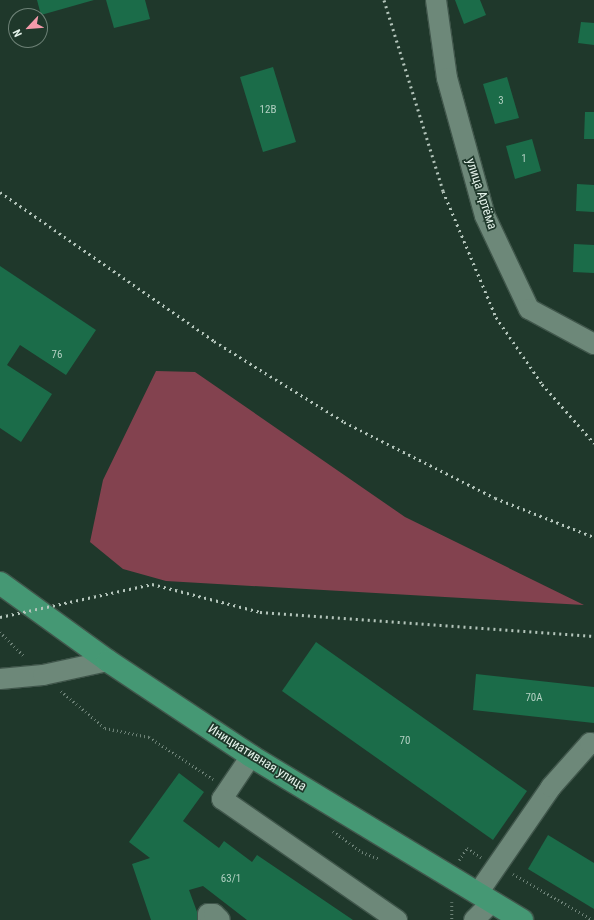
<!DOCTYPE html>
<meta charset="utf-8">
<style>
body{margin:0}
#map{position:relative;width:594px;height:920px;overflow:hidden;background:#1f382b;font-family:"Roboto Condensed",sans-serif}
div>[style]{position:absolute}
.green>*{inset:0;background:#83424f}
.building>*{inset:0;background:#1b6c49}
.path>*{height:2.5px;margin-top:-1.25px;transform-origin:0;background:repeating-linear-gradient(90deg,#6d8277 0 1px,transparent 0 4px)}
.roads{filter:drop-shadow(1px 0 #40564b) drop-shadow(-1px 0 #40564b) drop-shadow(0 1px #40564b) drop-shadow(0 -1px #40564b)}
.minor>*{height:20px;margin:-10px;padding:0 10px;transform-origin:10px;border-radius:10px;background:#6d8879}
.major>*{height:22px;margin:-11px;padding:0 11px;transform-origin:11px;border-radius:11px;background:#459874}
.rail>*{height:3px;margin-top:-1.5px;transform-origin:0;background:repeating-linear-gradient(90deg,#b4c5bb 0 2px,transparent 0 6px)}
span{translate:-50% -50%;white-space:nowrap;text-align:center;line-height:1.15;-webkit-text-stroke:3.5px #1f382b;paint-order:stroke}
.number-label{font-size:11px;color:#b2d0c2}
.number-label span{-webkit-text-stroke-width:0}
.street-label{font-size:13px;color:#e4f2ea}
.north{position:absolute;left:8px;top:8px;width:40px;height:40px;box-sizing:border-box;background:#1f382b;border:1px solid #6e8277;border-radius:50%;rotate:244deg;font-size:11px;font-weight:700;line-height:16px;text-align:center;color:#e4f2ea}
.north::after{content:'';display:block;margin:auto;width:14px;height:18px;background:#f39aaa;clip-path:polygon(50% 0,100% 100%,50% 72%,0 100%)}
</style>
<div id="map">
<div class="green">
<div style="clip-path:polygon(156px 371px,195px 372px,405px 517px,584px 605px,166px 581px,123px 569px,90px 542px,103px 480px)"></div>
</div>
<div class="building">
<div style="clip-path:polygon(37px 0,94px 0,41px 15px)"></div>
<div style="clip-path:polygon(106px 0,145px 0,150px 19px,114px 28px)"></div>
<div style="clip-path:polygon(455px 0,480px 0,486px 15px,464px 24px)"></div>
<div style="clip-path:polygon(581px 22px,594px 23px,594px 45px,578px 43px)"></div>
<div style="clip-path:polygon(273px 67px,296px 142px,263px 152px,240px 77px)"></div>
<div style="clip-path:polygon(507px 77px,519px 118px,495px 124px,483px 84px)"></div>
<div style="clip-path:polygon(585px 112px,594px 112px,594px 139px,584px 139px)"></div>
<div style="clip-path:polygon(532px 139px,541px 171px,515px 179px,506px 146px)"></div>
<div style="clip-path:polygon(577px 184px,594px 185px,594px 212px,576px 211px)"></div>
<div style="clip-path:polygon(574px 244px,594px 245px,594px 273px,573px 272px)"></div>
<div style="clip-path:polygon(0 266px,96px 330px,66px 375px,20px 345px,7px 365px,52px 394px,21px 442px,0 428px)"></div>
<div style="clip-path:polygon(316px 642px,527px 791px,493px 840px,282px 691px)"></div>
<div style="clip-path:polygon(476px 674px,594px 687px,594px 723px,473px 710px)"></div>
<div style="clip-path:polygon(179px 773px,204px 792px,183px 821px,219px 848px,224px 841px,252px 862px,257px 855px,353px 920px,247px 920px,203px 886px,189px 890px,200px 920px,151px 920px,132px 864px,150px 858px,129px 842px)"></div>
<div style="clip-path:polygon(548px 835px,594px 863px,594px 909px,528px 869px)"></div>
</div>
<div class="path">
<div style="left:0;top:632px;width:35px;rotate:45deg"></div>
<div style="left:61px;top:691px;width:57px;rotate:40.1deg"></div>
<div style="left:105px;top:728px;width:45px;rotate:11.6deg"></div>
<div style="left:149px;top:737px;width:77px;rotate:33.3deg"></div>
<div style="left:333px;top:831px;width:36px;rotate:36deg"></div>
<div style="left:362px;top:852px;width:19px;rotate:21deg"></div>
<div style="left:459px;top:860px;width:14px;rotate:-56deg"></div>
<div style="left:467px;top:848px;width:17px;rotate:33deg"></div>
<div style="left:513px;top:874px;width:92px;rotate:29.9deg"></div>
<div style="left:452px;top:902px;width:18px;rotate:90deg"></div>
</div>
<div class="roads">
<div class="minor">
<div style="left:436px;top:0;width:79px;rotate:82deg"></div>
<div style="left:447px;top:78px;width:143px;rotate:74.6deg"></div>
<div style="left:485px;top:216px;width:103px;rotate:64.7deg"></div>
<div style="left:529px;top:309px;width:74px;rotate:28.3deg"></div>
<div style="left:0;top:679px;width:43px;rotate:-5.3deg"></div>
<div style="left:43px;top:675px;width:66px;rotate:-12.2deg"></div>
<div style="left:251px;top:756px;width:52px;rotate:124deg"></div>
<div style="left:222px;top:799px;width:213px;rotate:34.7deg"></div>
<div style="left:478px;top:893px;width:129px;rotate:-55.4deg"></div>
<div style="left:551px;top:787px;width:59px;rotate:-48.4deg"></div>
<div style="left:590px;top:743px;width:4px;rotate:14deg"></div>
<div style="left:208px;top:920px;width:6px;rotate:-90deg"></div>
<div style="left:208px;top:914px;width:6px"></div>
<div style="left:214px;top:914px;width:8px;rotate:45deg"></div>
<div style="left:474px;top:920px;width:25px;rotate:-45deg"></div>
</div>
<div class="major">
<div style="left:0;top:583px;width:133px;rotate:35.8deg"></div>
<div style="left:108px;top:661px;width:172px;rotate:33.6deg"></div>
<div style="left:251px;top:756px;width:317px;rotate:31.2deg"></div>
</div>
</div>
<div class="rail">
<div style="left:384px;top:0;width:200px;rotate:72.8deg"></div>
<div style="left:443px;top:191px;width:137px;rotate:67.2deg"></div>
<div style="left:496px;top:317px;width:81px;rotate:55.5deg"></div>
<div style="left:542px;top:384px;width:79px;rotate:48.6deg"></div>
<div style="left:0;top:192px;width:261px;rotate:34.8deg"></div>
<div style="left:214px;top:341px;width:153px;rotate:31.9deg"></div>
<div style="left:344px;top:422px;width:169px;rotate:26.7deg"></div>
<div style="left:495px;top:498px;width:106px;rotate:21.5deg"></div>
<div style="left:0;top:617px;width:156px;rotate:-12.2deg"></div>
<div style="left:152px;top:584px;width:112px;rotate:14.5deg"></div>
<div style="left:260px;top:612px;width:335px;rotate:4.1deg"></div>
</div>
<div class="number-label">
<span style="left:501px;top:101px">3</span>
<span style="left:268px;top:110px">12В</span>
<span style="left:524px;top:159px">1</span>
<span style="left:57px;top:355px">76</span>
<span style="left:534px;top:698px">70А</span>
<span style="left:405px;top:741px">70</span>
<span style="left:231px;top:879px">63/1</span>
</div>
<div class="street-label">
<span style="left:481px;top:194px;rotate:72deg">улица Артёма</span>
<span style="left:257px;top:758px;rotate:32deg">Инициативная улица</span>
</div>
<div class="north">N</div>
</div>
